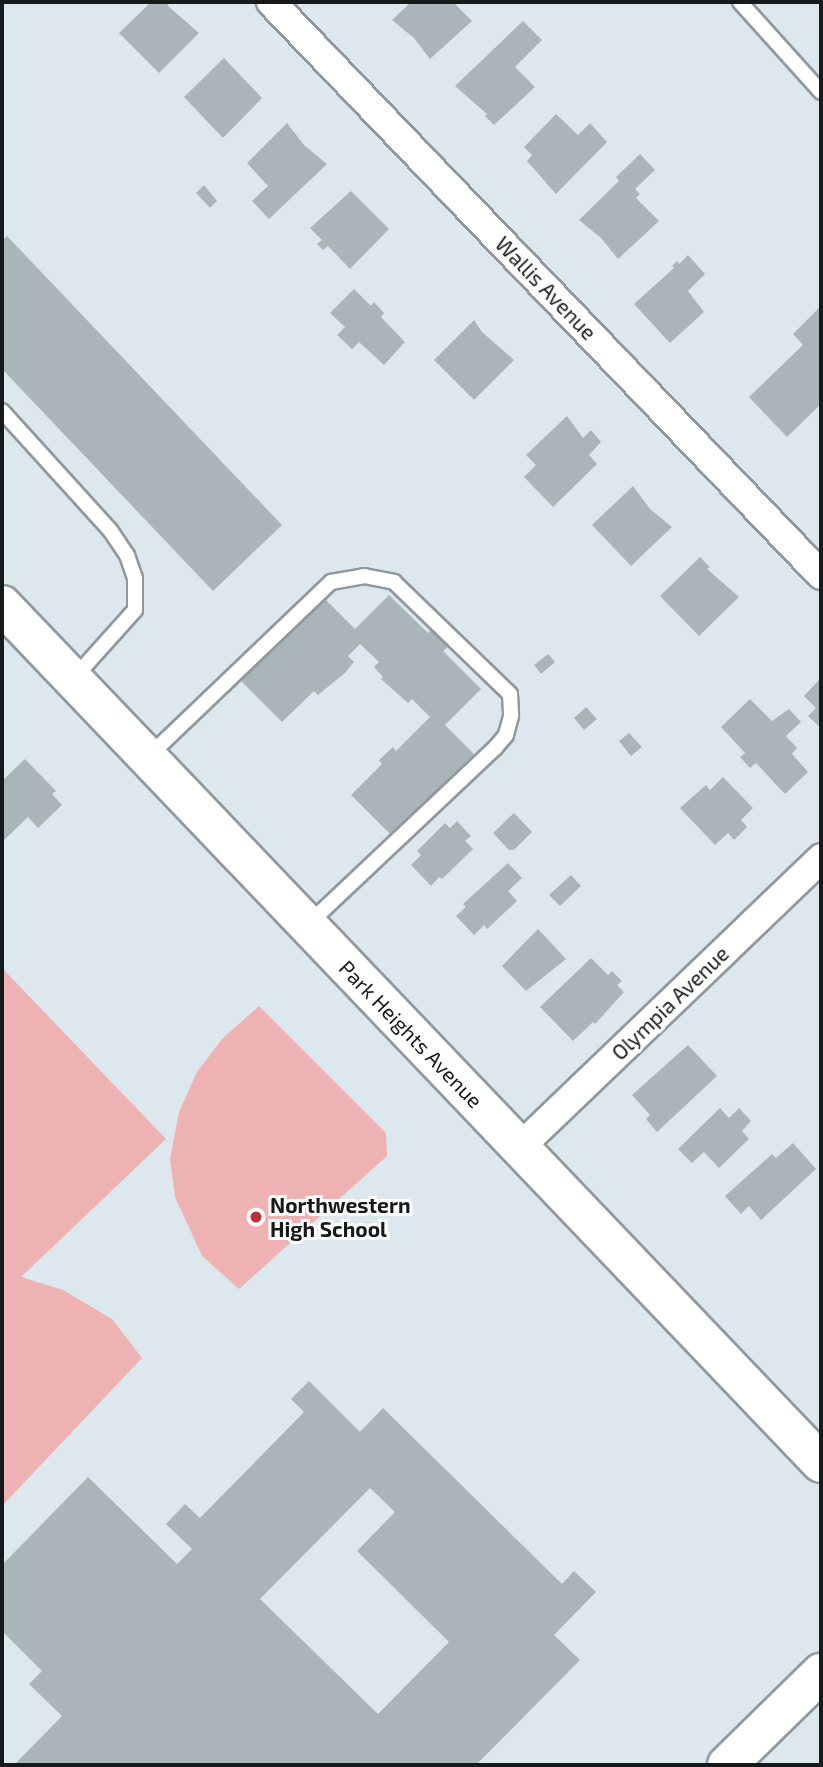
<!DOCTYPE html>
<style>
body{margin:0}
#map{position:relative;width:823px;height:1767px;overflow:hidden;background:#dde8ee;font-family:"Exo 2",sans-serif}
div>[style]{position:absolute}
.green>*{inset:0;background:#edb2b1}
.building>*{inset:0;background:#aab5ba}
.roads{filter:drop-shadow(2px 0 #8f999f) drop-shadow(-2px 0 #8f999f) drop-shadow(0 2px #8f999f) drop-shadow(0 -2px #8f999f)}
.lane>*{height:14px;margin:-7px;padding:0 7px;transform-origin:7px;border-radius:7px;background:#fff}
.street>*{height:28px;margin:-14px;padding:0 14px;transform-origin:14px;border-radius:14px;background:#fff}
.secondary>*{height:38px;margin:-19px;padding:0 19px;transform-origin:19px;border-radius:19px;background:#fff}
.dots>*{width:19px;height:19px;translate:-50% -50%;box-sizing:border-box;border:4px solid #fff;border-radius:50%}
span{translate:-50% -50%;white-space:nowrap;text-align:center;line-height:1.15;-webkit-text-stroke:6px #fff;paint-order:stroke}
.street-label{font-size:21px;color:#161a1c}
.poi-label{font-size:21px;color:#161a1c;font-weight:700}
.left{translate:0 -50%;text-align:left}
.frame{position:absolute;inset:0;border:4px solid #161a1c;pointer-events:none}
</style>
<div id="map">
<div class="green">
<div style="clip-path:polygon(2px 968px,166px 1139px,21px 1277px,63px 1290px,112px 1319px,142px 1358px,2px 1506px)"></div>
<div style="clip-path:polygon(259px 1006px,386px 1133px,387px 1156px,239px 1289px,202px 1256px,175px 1197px,170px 1159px,179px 1112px,197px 1072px,222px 1039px)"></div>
</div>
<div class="building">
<div style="clip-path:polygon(151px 2px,168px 2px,168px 6px,199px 33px,159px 73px,119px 33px)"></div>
<div style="clip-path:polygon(411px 2px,453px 2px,472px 21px,430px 59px,414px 38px,392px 20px)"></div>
<div style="clip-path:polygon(523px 21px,542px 40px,515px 67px,535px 87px,494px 125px,485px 116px,487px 114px,455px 86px)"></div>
<div style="clip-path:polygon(224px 58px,262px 98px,223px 138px,184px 97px)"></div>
<div style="clip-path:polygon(556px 114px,578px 135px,590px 123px,607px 142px,556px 194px,527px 161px,532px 155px,524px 147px)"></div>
<div style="clip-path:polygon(287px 123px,304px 145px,327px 164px,269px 219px,252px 201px,268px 186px,247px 163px)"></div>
<div style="clip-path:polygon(640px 154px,655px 170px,635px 189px,640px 194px,636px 198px,659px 221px,618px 259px,601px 238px,579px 220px,619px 181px,616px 177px)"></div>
<div style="clip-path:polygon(204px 185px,217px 201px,210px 208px,196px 193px)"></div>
<div style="clip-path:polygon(351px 191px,389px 229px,350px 269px,328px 246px,323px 250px,317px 244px,322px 240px,310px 228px)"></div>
<div style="clip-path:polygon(7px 236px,282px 525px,213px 591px,2px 369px,2px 241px)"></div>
<div style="clip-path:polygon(688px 255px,705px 274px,688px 291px,704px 312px,670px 343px,634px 304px,674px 268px,672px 266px,677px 261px,679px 264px)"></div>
<div style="clip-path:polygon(354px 289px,371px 306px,374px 302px,384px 313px,381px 317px,405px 342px,384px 365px,359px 342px,352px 349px,337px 335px,345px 327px,330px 313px)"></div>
<div style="clip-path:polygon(821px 306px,821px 404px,787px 437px,749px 397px,803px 345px,793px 334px)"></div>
<div style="clip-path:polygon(474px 320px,482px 332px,514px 360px,474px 400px,434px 360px)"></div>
<div style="clip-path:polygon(567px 416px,583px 438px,591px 430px,601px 442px,589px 455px,597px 464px,553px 507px,524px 477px,536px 465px,526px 455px)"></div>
<div style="clip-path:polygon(633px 486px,650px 509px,672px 527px,631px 566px,592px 525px)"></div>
<div style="clip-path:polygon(700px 557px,710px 567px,707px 569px,739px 597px,699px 636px,660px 596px)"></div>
<div style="clip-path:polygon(389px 595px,428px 633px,431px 630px,448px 647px,443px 651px,481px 689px,445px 725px,474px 754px,392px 836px,351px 795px,382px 764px,379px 760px,393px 747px,396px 751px,430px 717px,412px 699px,408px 703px,381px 679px,383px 677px,374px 667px,379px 662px,360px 644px,348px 656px,354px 662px,345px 673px,318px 695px,314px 691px,282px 722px,241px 681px,324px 598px,355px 629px)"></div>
<div style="clip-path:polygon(548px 654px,555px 662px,541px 674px,534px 665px)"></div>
<div style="clip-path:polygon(820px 679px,821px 681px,821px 728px,808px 716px,816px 708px,804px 696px)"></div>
<div style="clip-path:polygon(750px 699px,772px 721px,789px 709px,801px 722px,786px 736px,797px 748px,792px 754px,808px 772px,785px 794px,756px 763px,750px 768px,740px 757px,745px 753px,721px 727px)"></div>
<div style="clip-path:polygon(586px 707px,597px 719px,584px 730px,574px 718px)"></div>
<div style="clip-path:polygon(629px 733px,642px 747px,631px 756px,619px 741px)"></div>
<div style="clip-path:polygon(25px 759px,56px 791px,52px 794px,62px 805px,38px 828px,28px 817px,2px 842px,2px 781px)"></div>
<div style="clip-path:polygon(723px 777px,753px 808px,741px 820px,747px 827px,734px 840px,728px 833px,715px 845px,680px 808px,706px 785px,710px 790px)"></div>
<div style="clip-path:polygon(514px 813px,532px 832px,514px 850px,509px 850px,493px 833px)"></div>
<div style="clip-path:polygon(457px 821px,471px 836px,465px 841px,473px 849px,442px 879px,439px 877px,431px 886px,411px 865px,421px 855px,417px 851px,445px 823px,450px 828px)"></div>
<div style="clip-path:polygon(508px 863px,522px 878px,508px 891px,517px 901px,487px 929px,484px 925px,474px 935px,456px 916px,466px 907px,463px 904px)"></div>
<div style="clip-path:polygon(571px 875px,581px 886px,560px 906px,549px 895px)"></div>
<div style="clip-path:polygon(538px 929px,566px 959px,526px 991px,502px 966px)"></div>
<div style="clip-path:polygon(591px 958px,608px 975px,612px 971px,622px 981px,617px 985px,624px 992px,595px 1024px,593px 1022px,573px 1041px,540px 1007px)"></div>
<div style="clip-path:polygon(688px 1045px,717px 1076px,657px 1132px,646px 1119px,650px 1115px,632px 1095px)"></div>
<div style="clip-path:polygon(720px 1108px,729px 1118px,739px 1108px,751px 1121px,742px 1131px,749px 1139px,719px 1168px,704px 1152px,692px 1163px,678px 1149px)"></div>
<div style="clip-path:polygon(793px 1143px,816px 1169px,761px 1220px,749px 1206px,741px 1214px,725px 1196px,772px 1154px,776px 1158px)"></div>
<div style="clip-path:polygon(evenodd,309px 1381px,360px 1432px,383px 1408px,562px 1584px,574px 1571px,596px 1592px,554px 1635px,580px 1660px,476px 1765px,14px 1765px,62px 1716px,29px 1684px,42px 1671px,2px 1631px,2px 1565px,88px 1477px,177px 1564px,192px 1549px,166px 1524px,185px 1504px,200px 1518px,304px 1412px,291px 1399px,309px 1381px,370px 1488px,395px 1512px,357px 1551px,449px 1642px,378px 1714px,260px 1599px,370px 1488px)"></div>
</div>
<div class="roads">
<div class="lane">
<div style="left:740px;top:2px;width:121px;rotate:48deg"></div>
<div style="left:2px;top:411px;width:161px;rotate:47.8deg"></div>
<div style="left:110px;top:530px;width:30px;rotate:56deg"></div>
<div style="left:127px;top:555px;width:24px;rotate:71deg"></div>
<div style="left:135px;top:578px;width:32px;rotate:90deg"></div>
<div style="left:135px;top:610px;width:91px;rotate:131.9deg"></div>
<div style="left:150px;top:755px;width:250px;rotate:-43.7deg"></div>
<div style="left:331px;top:582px;width:34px;rotate:-10deg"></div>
<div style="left:364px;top:576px;width:31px;rotate:11deg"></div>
<div style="left:394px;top:582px;width:161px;rotate:44deg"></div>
<div style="left:510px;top:694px;width:22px;rotate:87deg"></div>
<div style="left:511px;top:716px;width:20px;rotate:105deg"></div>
<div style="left:506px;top:735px;width:17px;rotate:130deg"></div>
<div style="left:495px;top:748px;width:257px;rotate:136.7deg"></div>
</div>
<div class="street">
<div style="left:271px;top:2px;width:794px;rotate:46.17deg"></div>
<div style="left:519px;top:1148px;width:419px;rotate:-43.8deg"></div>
</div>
<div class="secondary">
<div style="left:2px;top:605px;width:1186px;rotate:46.33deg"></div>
<div style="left:727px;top:1765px;width:132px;rotate:-44.4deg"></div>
</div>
</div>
<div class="dots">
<div style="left:256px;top:1217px;background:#bf2e3f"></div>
</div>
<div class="street-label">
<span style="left:546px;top:288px;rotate:46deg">Wallis Avenue</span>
<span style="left:670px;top:1003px;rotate:-44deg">Olympia Avenue</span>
<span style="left:411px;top:1034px;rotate:46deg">Park Heights Avenue</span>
</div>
<div class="poi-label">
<span class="left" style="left:270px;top:1217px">Northwestern<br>High School</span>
</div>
<div class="frame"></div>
</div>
